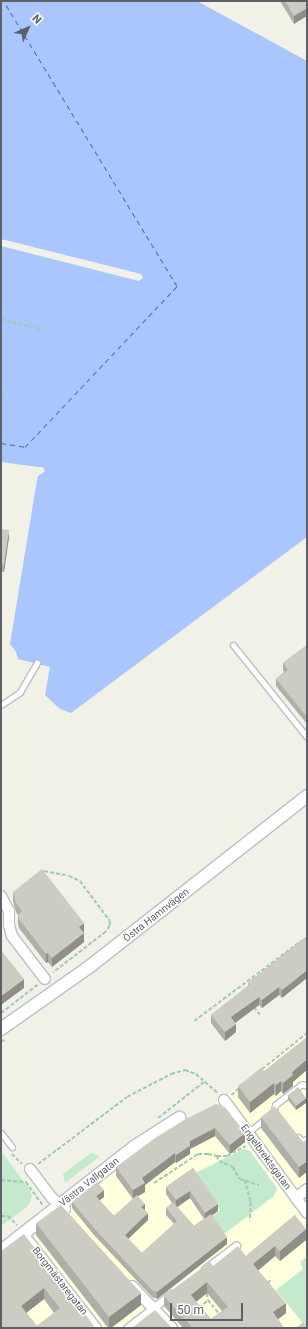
<!DOCTYPE html>
<meta charset="utf-8">
<style>
body{margin:0}
#map{position:relative;width:308px;height:1329px;overflow:hidden;background:#f1f1e7;font-family:Roboto,sans-serif}
div>[style]{position:absolute}
.commercial>*{inset:0;background:#ffffde}
.green>*{inset:0;background:#c3eacc}
.water>*{inset:0;background:#a9c6ff}
.ferry>*{height:1px;margin-top:-0.5px;transform-origin:0;background:repeating-linear-gradient(90deg,#4366cb 0 5px,transparent 0 9px)}
.path>*{height:1.5px;margin-top:-0.75px;transform-origin:0;background:repeating-linear-gradient(90deg,#9bcbb4 0 4px,transparent 0 6px)}
.roads{filter:drop-shadow(1px 0 #bebfc6) drop-shadow(-1px 0 #bebfc6) drop-shadow(0 1px #bebfc6) drop-shadow(0 -1px #bebfc6)}
.service>*{height:5px;margin:-2.5px;padding:0 2.5px;transform-origin:2.5px;border-radius:2.5px;background:#fff}
.pedestrian>*{height:7px;margin:-3.5px;padding:0 3.5px;transform-origin:3.5px;border-radius:3.5px;background:#fff}
.minor>*{height:10px;margin:-5px;padding:0 5px;transform-origin:5px;border-radius:5px;background:#fff}
.tertiary>*{height:12px;margin:-6px;padding:0 6px;transform-origin:6px;border-radius:6px;background:#fff}
.wall>*{inset:0;background:#afafa8}
.shaded-wall>*{inset:0;background:#8f8f88}
.building>*{inset:0;background:#ccccc3}
span{translate:-50% -50%;white-space:nowrap;text-align:center;line-height:1.15;-webkit-text-stroke:3px #fff;paint-order:stroke}
.street-label{font-size:10px;color:#5e6068}
.frame{position:absolute;inset:0;border:2px solid #5e6068;pointer-events:none}
.north{position:absolute;left:8px;top:8px;width:40px;height:40px;-webkit-text-stroke:3px #fff;paint-order:stroke;rotate:45deg;font-size:11px;font-weight:700;line-height:16px;text-align:center;color:#5e6068}
.north::after{content:'';display:block;margin:auto;width:14px;height:18px;background:#5e6068;clip-path:polygon(50% 0,100% 100%,50% 72%,0 100%)}
.scale{position:absolute;left:170px;top:1303px;width:73px;height:18px;box-sizing:border-box;border:2px solid #5e6068;border-top:0;padding-left:5px;font-size:12px;line-height:14px;white-space:nowrap;color:#5e6068;-webkit-text-stroke:3px #fff;paint-order:stroke}
</style>
<div id="map">
<div class="commercial">
<div style="clip-path:polygon(307px 1032px,307px 1328px,1px 1328px,1px 1245px,214px 1105px)"></div>
</div>
<div class="green">
<div style="clip-path:polygon(244px 1149px,250px 1151px,277px 1188px,274px 1196px,224px 1234px,211px 1218px,220px 1210px,193px 1174px)"></div>
<div style="clip-path:polygon(1px 1151px,30px 1190px,32px 1197px,28px 1206px,1px 1226px)"></div>
<div style="clip-path:polygon(91px 1153px,100px 1156px,65px 1183px,63px 1174px)"></div>
<div style="clip-path:polygon(307px 1257px,307px 1328px,276px 1290px,303px 1269px,300px 1262px)"></div>
</div>
<div class="water">
<div style="clip-path:polygon(1px 1px,197px 1px,307px 61px,307px 537px,71px 713px,60px 709px,45px 695px,50px 667px,18px 659px,16px 652px,10px 644px,37px 480px,38px 476px,45px 471px,43px 467px,38px 467px,1px 462px,1px 246px,139px 281px,143px 278px,141px 274px,1px 239px)"></div>
</div>
<div class="ferry">
<div style="left:1px;top:443px;width:24px;rotate:9deg"></div>
<div style="left:25px;top:447px;width:221px;rotate:-46.6deg"></div>
<div style="left:177px;top:286px;width:333px;rotate:-121.3deg"></div>
</div>
<div class="path">
<div style="left:1px;top:319px;width:43px;rotate:14.7deg"></div>
<div style="left:1px;top:393px;width:6px;rotate:18deg"></div>
<div style="left:44px;top:871px;width:25px;rotate:11deg"></div>
<div style="left:69px;top:876px;width:12px;rotate:24deg"></div>
<div style="left:80px;top:881px;width:50px;rotate:53.1deg"></div>
<div style="left:110px;top:921px;width:5px;rotate:90deg"></div>
<div style="left:110px;top:926px;width:7px;rotate:124deg"></div>
<div style="left:106px;top:932px;width:67px;rotate:142.3deg"></div>
<div style="left:254px;top:1007px;width:11px;rotate:52deg"></div>
<div style="left:1px;top:1013px;width:46px;rotate:-37.9deg"></div>
<div style="left:194px;top:1021px;width:134px;rotate:-36.8deg"></div>
<div style="left:1px;top:1042px;width:5px;rotate:-37deg"></div>
<div style="left:262px;top:1069px;width:58px;rotate:-38.7deg"></div>
<div style="left:231px;top:1095px;width:11px;rotate:-41deg"></div>
<div style="left:158px;top:1118px;width:60px;rotate:-38.2deg"></div>
<div style="left:12px;top:1154px;width:14px;rotate:45deg"></div>
<div style="left:217px;top:1156px;width:10px"></div>
<div style="left:227px;top:1156px;width:21px;rotate:-28deg"></div>
<div style="left:38px;top:1164px;width:111px;rotate:-37deg"></div>
<div style="left:127px;top:1097px;width:50px;rotate:-27.6deg"></div>
<div style="left:171px;top:1074px;width:15px;rotate:-16deg"></div>
<div style="left:185px;top:1070px;width:12px;rotate:20deg"></div>
<div style="left:196px;top:1074px;width:29px;rotate:41deg"></div>
<div style="left:1px;top:1180px;width:25px;rotate:5deg"></div>
<div style="left:26px;top:1182px;width:29px;rotate:54deg"></div>
<div style="left:245px;top:1180px;width:23px;rotate:75deg"></div>
<div style="left:251px;top:1202px;width:19px;rotate:93deg"></div>
<div style="left:154px;top:1183px;width:53px;rotate:-33.4deg"></div>
<div style="left:198px;top:1154px;width:10px"></div>
<div style="left:208px;top:1154px;width:9px;rotate:13deg"></div>
<div style="left:217px;top:1156px;width:5px;rotate:68deg"></div>
<div style="left:219px;top:1161px;width:15px;rotate:23deg"></div>
<div style="left:233px;top:1167px;width:14px;rotate:60deg"></div>
<div style="left:240px;top:1179px;width:20px;rotate:18deg"></div>
<div style="left:1px;top:1216px;width:7px"></div>
<div style="left:8px;top:1216px;width:13px;rotate:45deg"></div>
<div style="left:268px;top:1284px;width:5px;rotate:-68deg"></div>
<div style="left:207px;top:1293px;width:7px;rotate:82deg"></div>
<div style="left:208px;top:1300px;width:19px;rotate:51deg"></div>
<div style="left:199px;top:1308px;width:12px;rotate:-42deg"></div>
</div>
<div class="roads">
<div class="service">
<div style="left:233px;top:645px;width:118px;rotate:51.2deg"></div>
<div style="left:1px;top:705px;width:23px;rotate:-34deg"></div>
<div style="left:20px;top:692px;width:34px;rotate:-60deg"></div>
<div style="left:274px;top:1112px;width:7px;rotate:-82deg"></div>
<div style="left:275px;top:1105px;width:34px;rotate:-38deg"></div>
<div style="left:302px;top:1084px;width:5px;rotate:22deg"></div>
<div style="left:248px;top:1132px;width:21px;rotate:-37deg"></div>
<div style="left:1px;top:1133px;width:18px;rotate:52deg"></div>
<div style="left:298px;top:1137px;width:6px;rotate:45deg"></div>
<div style="left:302px;top:1141px;width:5px;rotate:-22deg"></div>
</div>
<div class="pedestrian">
<div style="left:205px;top:1269px;width:39px;rotate:-37deg"></div>
<div style="left:127px;top:1328px;width:56px;rotate:-37.7deg"></div>
</div>
<div class="minor">
<div style="left:1px;top:896px;width:17px;rotate:62deg"></div>
<div style="left:9px;top:911px;width:14px;rotate:90deg"></div>
<div style="left:9px;top:925px;width:11px;rotate:75deg"></div>
<div style="left:12px;top:936px;width:54px;rotate:52.5deg"></div>
<div style="left:224px;top:1100px;width:140px;rotate:53.7deg"></div>
<div style="left:30px;top:1169px;width:36px;rotate:53deg"></div>
<div style="left:52px;top:1198px;width:17px;rotate:40deg"></div>
<div style="left:296px;top:1198px;width:14px;rotate:-39deg"></div>
<div style="left:23px;top:1234px;width:119px;rotate:52.2deg"></div>
<div style="left:132px;top:1286px;width:58px;rotate:46.4deg"></div>
</div>
<div class="tertiary">
<div style="left:1px;top:1029px;width:108px;rotate:-35.2deg"></div>
<div style="left:89px;top:967px;width:277px;rotate:-38.1deg"></div>
<div style="left:1px;top:1251px;width:169px;rotate:-38deg"></div>
<div style="left:134px;top:1147px;width:54px;rotate:-32.8deg"></div>
</div>
</div>
<div class="wall">
<div style="clip-path:polygon(280px 1px,307px 1px,294px 24px)"></div>
<div style="clip-path:polygon(1px 529px,9px 537px,4px 572px,1px 572px)"></div>
<div style="clip-path:polygon(307px 645px,307px 724px,276px 686px,276px 679px,284px 672px,283px 670px,283px 663px)"></div>
<div style="clip-path:polygon(13px 892px,84px 932px,84px 942px,52px 967px,48px 962px,46px 963px,19px 928px,18px 924px,18px 915px,16px 912px,13px 901px)"></div>
<div style="clip-path:polygon(307px 936px,282px 998px,279px 995px,262px 1008px,259px 1005px,235px 1023px,236px 1032px,225px 1041px,211px 1023px,211px 1015px,248px 986px,248px 983px)"></div>
<div style="clip-path:polygon(264px 1071px,302px 1074px,293px 1082px,293px 1086px,283px 1094px,281px 1091px,276px 1096px,274px 1094px,250px 1113px,238px 1097px,238px 1086px)"></div>
<div style="clip-path:polygon(288px 1095px,306px 1103px,296px 1110px,288px 1100px)"></div>
<div style="clip-path:polygon(evenodd,216px 1104px,245px 1142px,230px 1154px,215px 1136px,190px 1149px,190px 1154px,176px 1163px,175px 1162px,145px 1185px,145px 1192px,138px 1196px,145px 1211px,148px 1220px,128px 1239px,142px 1253px,174px 1224px,166px 1215px,166px 1208px,172px 1203px,166px 1194px,166px 1187px,193px 1168px,218px 1211px,212px 1216px,227px 1244px,157px 1299px,152px 1297px,94px 1235px,72px 1208px,72px 1202px,104px 1197px,99px 1200px,114px 1216px,133px 1199px,116px 1176px,116px 1167px,216px 1104px,190px 1198px,204px 1219px,194px 1226px,177px 1207px,190px 1198px)"></div>
<div style="clip-path:polygon(261px 1117px,303px 1142px,299px 1178px,261px 1128px)"></div>
<div style="clip-path:polygon(evenodd,295px 1215px,306px 1240px,280px 1261px,275px 1256px,258px 1270px,286px 1313px,278px 1319px,284px 1328px,183px 1328px,164px 1306px,164px 1296px,213px 1266px,246px 1256px,295px 1215px,207px 1293px,222px 1311px,211px 1319px,196px 1302px,207px 1293px)"></div>
<div style="clip-path:polygon(36px 1223px,141px 1305px,111px 1328px,108px 1328px,36px 1235px)"></div>
<div style="clip-path:polygon(evenodd,1px 1251px,94px 1328px,1px 1328px,1px 1251px,44px 1299px,54px 1313px,37px 1326px,26px 1313px,44px 1299px)"></div>
</div>
<div class="shaded-wall">
<div style="clip-path:polygon(307px 8px,307px 16px,294px 24px,294px 16px)"></div>
<div style="clip-path:polygon(9px 530px,9px 537px,4px 572px,4px 565px)"></div>
<div style="clip-path:polygon(1px 900px,2px 900px,2px 911px,1px 912px)"></div>
<div style="clip-path:polygon(84px 923px,84px 932px,79px 936px,79px 927px)"></div>
<div style="clip-path:polygon(84px 933px,84px 942px,52px 967px,52px 958px)"></div>
<div style="clip-path:polygon(48px 953px,48px 962px,46px 963px,46px 954px)"></div>
<div style="clip-path:polygon(307px 970px,307px 978px,282px 998px,282px 990px)"></div>
<div style="clip-path:polygon(24px 979px,24px 988px,1px 1005px,1px 996px)"></div>
<div style="clip-path:polygon(279px 987px,279px 995px,262px 1008px,262px 1000px)"></div>
<div style="clip-path:polygon(259px 997px,259px 1005px,231px 1026px,231px 1017px)"></div>
<div style="clip-path:polygon(236px 1024px,236px 1032px,225px 1041px,225px 1032px)"></div>
<div style="clip-path:polygon(307px 1059px,307px 1070px,293px 1082px,293px 1086px,283px 1094px,283px 1083px,292px 1072px)"></div>
<div style="clip-path:polygon(281px 1081px,281px 1091px,276px 1096px,276px 1085px)"></div>
<div style="clip-path:polygon(274px 1083px,274px 1094px,250px 1113px,250px 1102px)"></div>
<div style="clip-path:polygon(306px 1098px,306px 1103px,296px 1110px,296px 1106px)"></div>
<div style="clip-path:polygon(215px 1128px,215px 1136px,190px 1149px,190px 1154px,176px 1163px,176px 1155px,190px 1141px)"></div>
<div style="clip-path:polygon(245px 1133px,245px 1142px,230px 1154px,230px 1145px)"></div>
<div style="clip-path:polygon(175px 1153px,175px 1162px,145px 1185px,145px 1192px,133px 1199px,133px 1190px,142px 1178px)"></div>
<div style="clip-path:polygon(307px 1161px,307px 1172px,299px 1178px,299px 1167px)"></div>
<div style="clip-path:polygon(104px 1190px,104px 1197px,96px 1203px,96px 1196px)"></div>
<div style="clip-path:polygon(190px 1191px,190px 1198px,176px 1208px,176px 1200px)"></div>
<div style="clip-path:polygon(145px 1204px,145px 1211px,141px 1207px)"></div>
<div style="clip-path:polygon(218px 1204px,218px 1211px,205px 1220px,205px 1213px)"></div>
<div style="clip-path:polygon(148px 1213px,148px 1220px,125px 1242px,125px 1235px)"></div>
<div style="clip-path:polygon(306px 1229px,306px 1240px,280px 1261px,280px 1251px)"></div>
<div style="clip-path:polygon(227px 1237px,227px 1244px,157px 1299px,157px 1292px)"></div>
<div style="clip-path:polygon(275px 1246px,275px 1256px,253px 1275px,253px 1264px)"></div>
<div style="clip-path:polygon(207px 1282px,207px 1293px,191px 1306px,191px 1295px)"></div>
<div style="clip-path:polygon(44px 1288px,44px 1299px,21px 1317px,21px 1306px)"></div>
<div style="clip-path:polygon(141px 1293px,141px 1305px,111px 1328px,109px 1328px,109px 1317px)"></div>
<div style="clip-path:polygon(286px 1303px,286px 1313px,273px 1323px,273px 1312px)"></div>
</div>
<div class="building">
<div style="clip-path:polygon(285px 1px,307px 1px,307px 8px,294px 16px)"></div>
<div style="clip-path:polygon(1px 529px,9px 530px,4px 565px,1px 565px)"></div>
<div style="clip-path:polygon(307px 645px,307px 717px,276px 679px,288px 670px,283px 663px)"></div>
<div style="clip-path:polygon(42px 869px,84px 923px,79px 927px,84px 933px,52px 958px,48px 953px,46px 954px,19px 919px,18px 915px,22px 911px,16px 903px,13px 892px)"></div>
<div style="clip-path:polygon(307px 936px,307px 970px,282px 990px,279px 987px,262px 1000px,259px 997px,231px 1017px,236px 1024px,225px 1032px,211px 1015px,249px 985px,248px 983px)"></div>
<div style="clip-path:polygon(1px 950px,24px 979px,1px 996px)"></div>
<div style="clip-path:polygon(307px 1037px,307px 1059px,292px 1072px,293px 1075px,283px 1083px,281px 1081px,276px 1085px,274px 1083px,250px 1102px,238px 1086px,262px 1067px,264px 1071px)"></div>
<div style="clip-path:polygon(298px 1087px,306px 1098px,296px 1106px,288px 1095px)"></div>
<div style="clip-path:polygon(216px 1104px,225px 1107px,245px 1133px,230px 1145px,215px 1128px,190px 1141px,190px 1146px,176px 1155px,175px 1153px,142px 1178px,145px 1183px,133px 1190px,116px 1167px,155px 1138px,184px 1120px)"></div>
<div style="clip-path:polygon(275px 1106px,303px 1142px,307px 1139px,307px 1161px,299px 1167px,261px 1117px)"></div>
<div style="clip-path:polygon(193px 1168px,218px 1204px,205px 1213px,190px 1191px,176px 1200px,166px 1187px)"></div>
<div style="clip-path:polygon(97px 1182px,104px 1190px,96px 1196px,114px 1216px,137px 1195px,145px 1204px,141px 1207px,148px 1213px,125px 1235px,142px 1253px,177px 1221px,166px 1208px,173px 1202px,194px 1226px,211px 1214px,227px 1237px,157px 1292px,152px 1290px,94px 1228px,72px 1202px)"></div>
<div style="clip-path:polygon(61px 1205px,141px 1293px,109px 1317px,36px 1223px)"></div>
<div style="clip-path:polygon(evenodd,295px 1215px,306px 1229px,280px 1251px,275px 1246px,253px 1264px,286px 1303px,273px 1312px,284px 1328px,193px 1328px,164px 1296px,210px 1262px,213px 1266px,238px 1246px,246px 1256px,295px 1215px,207px 1282px,228px 1307px,211px 1319px,191px 1295px,207px 1282px)"></div>
<div style="clip-path:polygon(evenodd,24px 1234px,94px 1326px,91px 1328px,1px 1328px,1px 1251px,24px 1234px,44px 1288px,60px 1308px,37px 1326px,21px 1306px,44px 1288px)"></div>
<div style="clip-path:polygon(155px 1310px,172px 1328px,132px 1328px)"></div>
<div style="clip-path:polygon(303px 1322px,307px 1328px,296px 1328px)"></div>
</div>
<div class="street-label">
<span style="left:156px;top:915px;rotate:-38deg">Östra Hamnvägen</span>
<span style="left:266px;top:1157px;rotate:54deg">Engelbrektsgatan</span>
<span style="left:89px;top:1182px;rotate:-38deg">Västra Vallgatan</span>
<span style="left:60px;top:1281px;rotate:52deg">Borgmästaregatan</span>
</div>
<div class="frame"></div>
<div class="north">N</div>
<div class="scale">50 m</div>
</div>
